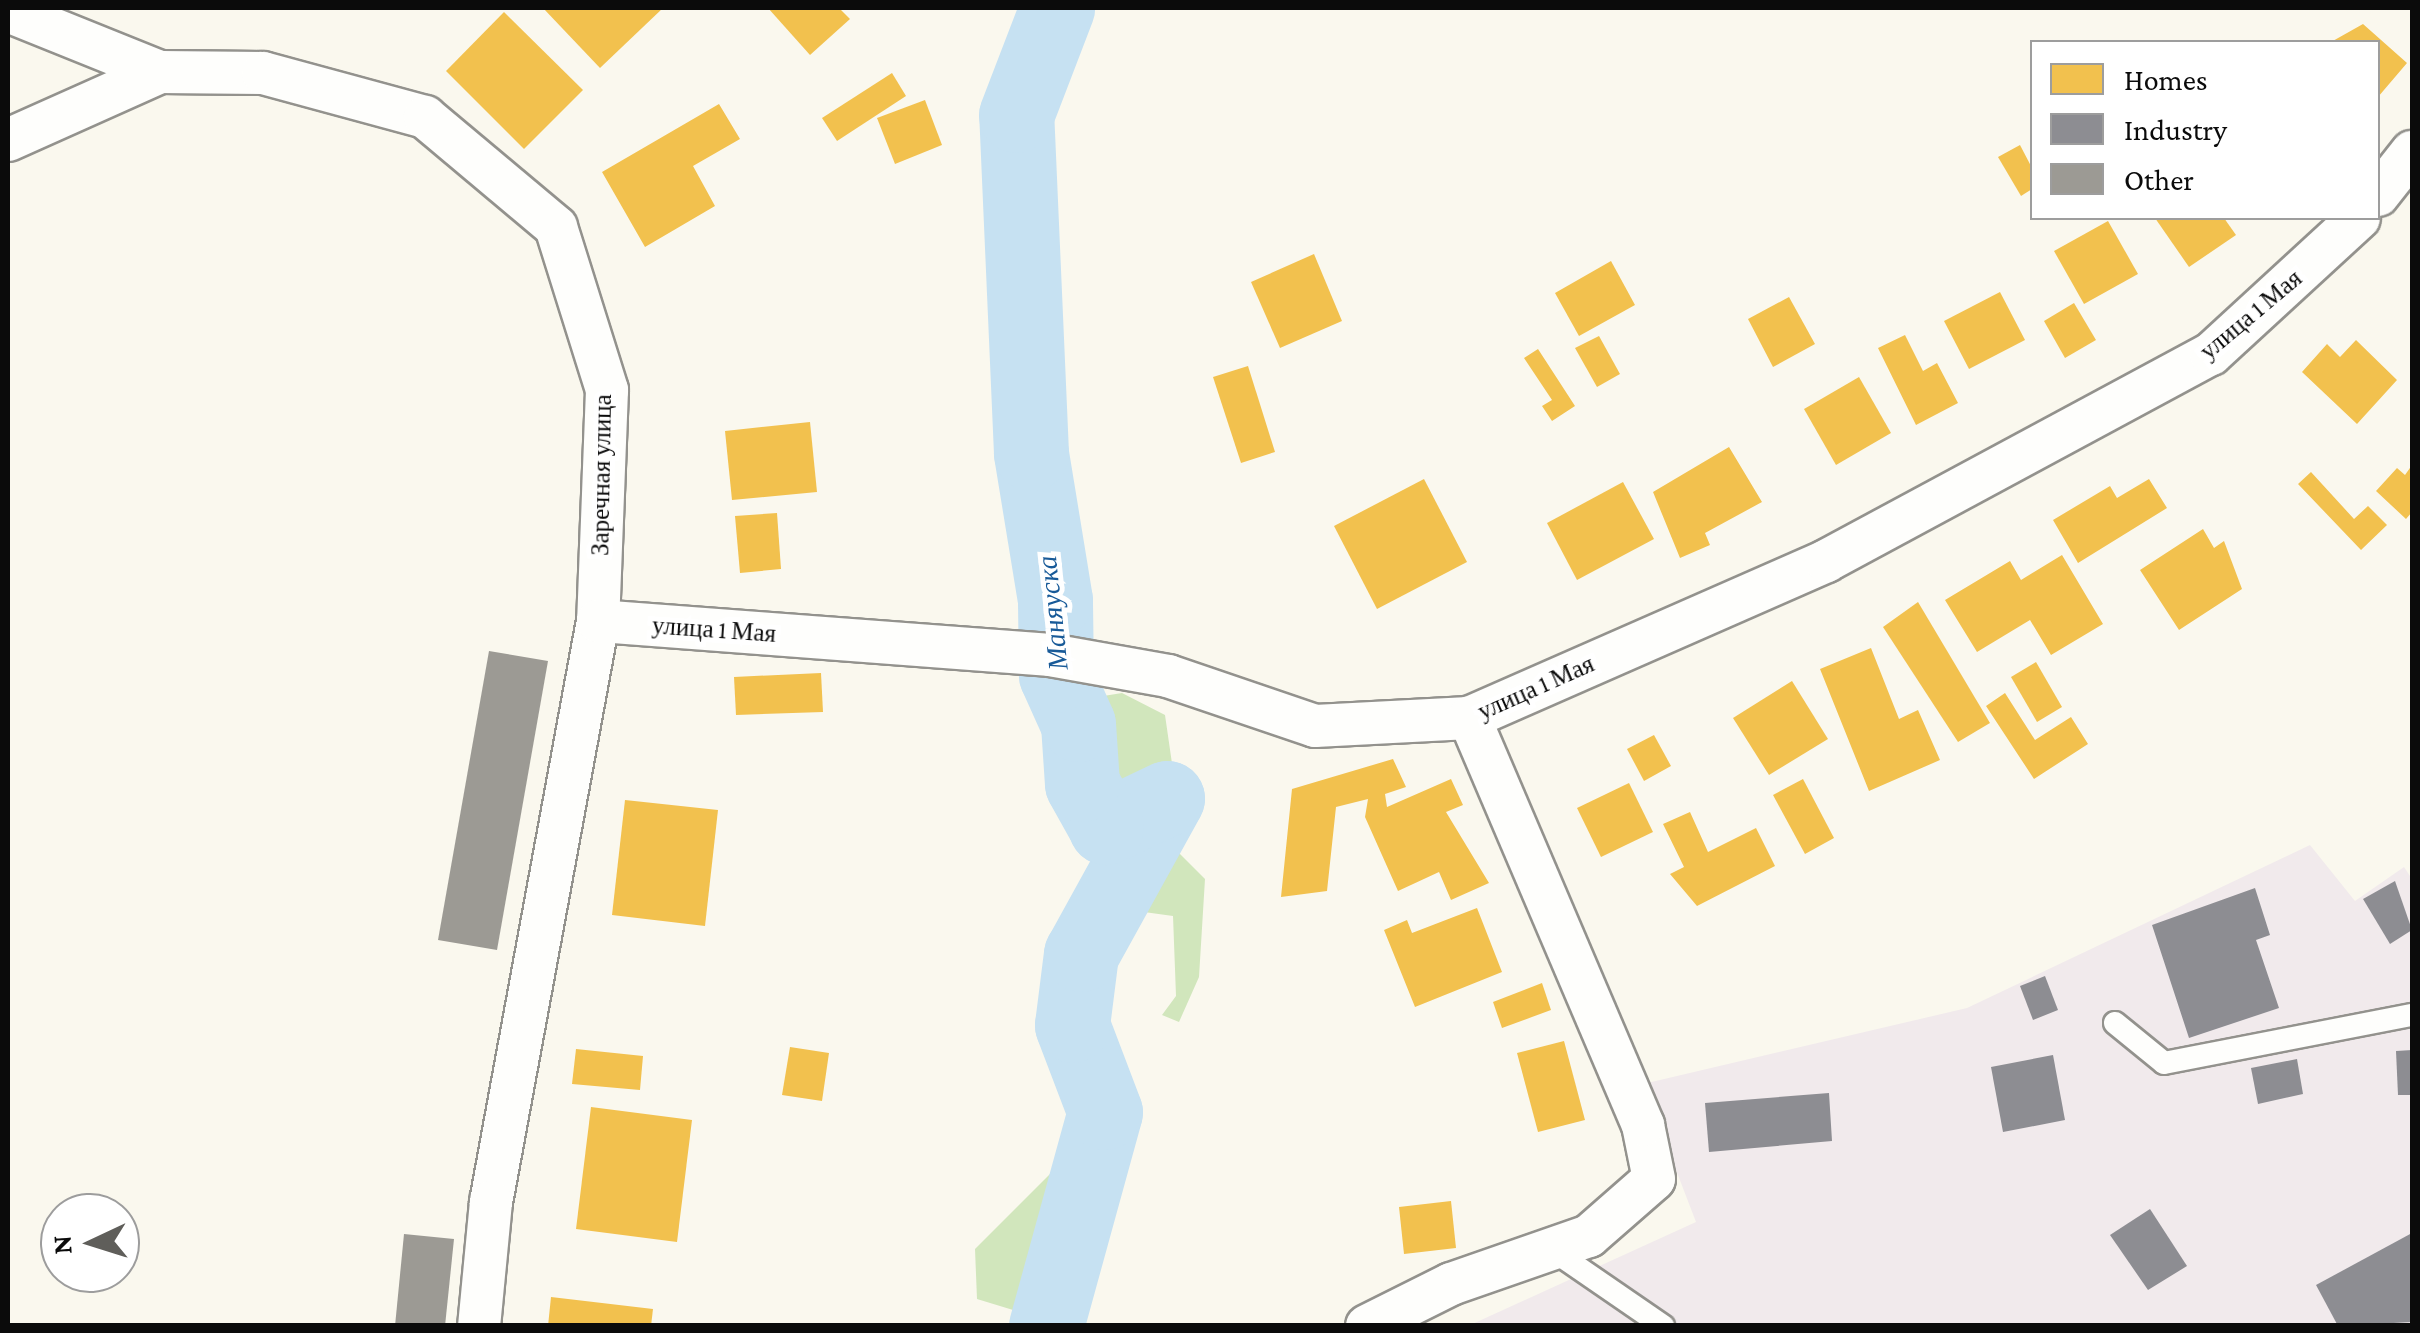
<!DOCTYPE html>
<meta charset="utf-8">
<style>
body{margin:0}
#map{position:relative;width:2420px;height:1333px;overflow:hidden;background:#faf8ee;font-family:"Crimson Pro",serif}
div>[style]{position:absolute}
.industrial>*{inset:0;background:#f1eaec}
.forest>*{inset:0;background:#d1e6bc}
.homes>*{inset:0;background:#f2c14e}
.industry>*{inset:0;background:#8d8d92}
.river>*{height:75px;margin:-37.5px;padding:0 37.5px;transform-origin:37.5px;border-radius:37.5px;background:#c6e1f2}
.building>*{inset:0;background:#9c9a94}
.roads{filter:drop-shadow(2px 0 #93928d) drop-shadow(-2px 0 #93928d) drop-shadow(0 2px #93928d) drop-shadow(0 -2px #93928d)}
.service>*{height:22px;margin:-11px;padding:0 11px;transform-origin:11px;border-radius:11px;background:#fefefc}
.minor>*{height:42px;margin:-21px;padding:0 21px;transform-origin:21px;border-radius:21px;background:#fefefc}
span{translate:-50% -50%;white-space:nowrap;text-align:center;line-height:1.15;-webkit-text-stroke:10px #fff;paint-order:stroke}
.street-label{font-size:25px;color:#0b0b0b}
.water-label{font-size:28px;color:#185a98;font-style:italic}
.frame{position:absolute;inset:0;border:10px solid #0b0b0b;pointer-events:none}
.legend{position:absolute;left:2030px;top:40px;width:350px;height:180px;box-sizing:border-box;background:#fff;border:2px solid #9d9d9d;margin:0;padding:12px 18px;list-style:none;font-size:30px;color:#0b0b0b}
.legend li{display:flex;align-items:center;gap:20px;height:50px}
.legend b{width:50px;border:2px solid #9d9d9d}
.north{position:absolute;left:40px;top:1193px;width:100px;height:100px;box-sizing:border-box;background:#fff;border:2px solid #9d9d9d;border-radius:50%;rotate:266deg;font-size:28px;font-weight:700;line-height:40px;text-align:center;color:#0b0b0b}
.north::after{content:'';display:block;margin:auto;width:35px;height:45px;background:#5f5e5a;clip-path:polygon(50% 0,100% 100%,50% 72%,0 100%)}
</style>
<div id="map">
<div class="industrial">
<div style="clip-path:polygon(2310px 845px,2355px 901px,2404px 867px,2412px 879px,2412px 1325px,1468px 1326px,1696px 1222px,1643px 1084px,1967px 1008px)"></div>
</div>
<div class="forest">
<div style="clip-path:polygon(1122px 693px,1165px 715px,1176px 791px,1171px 845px,1205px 879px,1199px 977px,1179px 1022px,1162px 1015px,1176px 996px,1173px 916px,1144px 912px,1111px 950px,1151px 835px,1141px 804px,1120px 829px,1098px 798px,1091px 698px)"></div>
<div style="clip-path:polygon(1052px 1172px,1099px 1194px,1098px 1256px,1062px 1325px,977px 1299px,975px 1249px)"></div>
</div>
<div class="homes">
<div style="clip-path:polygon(543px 8px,663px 8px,600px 68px)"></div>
<div style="clip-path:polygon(768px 8px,839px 8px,850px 19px,810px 55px)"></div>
<div style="clip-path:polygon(504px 12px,583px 90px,524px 149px,446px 71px)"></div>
<div style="clip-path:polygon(2363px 24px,2407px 63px,2378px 97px,2378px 42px,2331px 42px)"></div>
<div style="clip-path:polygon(892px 73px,906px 96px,837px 141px,822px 118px)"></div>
<div style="clip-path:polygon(925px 100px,942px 145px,895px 164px,877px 118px)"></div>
<div style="clip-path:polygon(719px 104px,740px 139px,693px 166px,715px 206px,645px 247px,602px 172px)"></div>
<div style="clip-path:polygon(2020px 145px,2032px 168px,2032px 189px,2021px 196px,1998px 157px)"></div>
<div style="clip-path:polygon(2155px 218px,2224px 218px,2236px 235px,2189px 267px)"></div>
<div style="clip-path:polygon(2108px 221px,2138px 274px,2084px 304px,2054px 251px)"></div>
<div style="clip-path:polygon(1314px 254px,1342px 321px,1280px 348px,1251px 282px)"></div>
<div style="clip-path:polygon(1611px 261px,1635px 305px,1579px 336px,1555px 293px)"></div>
<div style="clip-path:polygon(2000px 292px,2025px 340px,1969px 369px,1944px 321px)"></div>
<div style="clip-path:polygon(1789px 297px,1815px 344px,1773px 367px,1748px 319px)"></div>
<div style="clip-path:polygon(2074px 303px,2096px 340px,2065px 358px,2044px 321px)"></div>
<div style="clip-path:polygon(1905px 335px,1923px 371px,1937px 363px,1958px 403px,1916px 425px,1878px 348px)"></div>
<div style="clip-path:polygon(1599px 336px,1620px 374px,1597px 387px,1575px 348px)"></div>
<div style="clip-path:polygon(2356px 340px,2397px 380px,2357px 424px,2302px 372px,2327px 344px,2340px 357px)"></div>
<div style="clip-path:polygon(1538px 349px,1575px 406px,1552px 421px,1542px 406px,1552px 400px,1524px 358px)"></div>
<div style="clip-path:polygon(1248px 366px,1275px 452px,1241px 463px,1213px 377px)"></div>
<div style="clip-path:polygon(1859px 377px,1891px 433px,1836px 465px,1804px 409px)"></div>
<div style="clip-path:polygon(810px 422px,817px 492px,732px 500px,725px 431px)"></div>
<div style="clip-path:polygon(1729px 447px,1762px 502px,1705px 533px,1710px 545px,1680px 558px,1653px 492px)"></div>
<div style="clip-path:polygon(2412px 465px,2412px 512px,2406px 519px,2376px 491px,2397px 468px,2405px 475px)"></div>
<div style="clip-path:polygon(2311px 472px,2354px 519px,2368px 506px,2387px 525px,2361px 550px,2298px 484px)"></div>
<div style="clip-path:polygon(1424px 479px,1467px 562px,1377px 609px,1334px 526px)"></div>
<div style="clip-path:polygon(2149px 479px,2167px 508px,2078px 563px,2053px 520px,2110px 486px,2117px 498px)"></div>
<div style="clip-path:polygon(1623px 482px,1654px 539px,1577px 580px,1547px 523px)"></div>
<div style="clip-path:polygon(777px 513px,781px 569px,740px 573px,735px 516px)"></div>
<div style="clip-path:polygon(2203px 529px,2214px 548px,2224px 541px,2242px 589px,2179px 630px,2140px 570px)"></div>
<div style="clip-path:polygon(2062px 555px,2103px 624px,2051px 655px,2030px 620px,1977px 652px,1945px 600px,2010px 561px,2021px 580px)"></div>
<div style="clip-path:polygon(1918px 602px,1990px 723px,1958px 742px,1883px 627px)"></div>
<div style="clip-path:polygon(1871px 648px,1899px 719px,1918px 710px,1940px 760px,1869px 791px,1820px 669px)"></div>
<div style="clip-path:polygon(2036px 662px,2062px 707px,2037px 722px,2011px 677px)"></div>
<div style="clip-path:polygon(821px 673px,823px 712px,736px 715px,734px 677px)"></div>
<div style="clip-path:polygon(1792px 681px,1828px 739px,1769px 775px,1733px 718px)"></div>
<div style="clip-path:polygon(2005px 693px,2035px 740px,2071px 717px,2088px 744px,2034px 779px,1986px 706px)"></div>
<div style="clip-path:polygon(1654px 735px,1671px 766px,1644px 781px,1627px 749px)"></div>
<div style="clip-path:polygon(1393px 759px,1406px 787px,1385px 794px,1387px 807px,1451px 779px,1463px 805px,1446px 812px,1489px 883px,1451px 900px,1439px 872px,1398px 891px,1365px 817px,1368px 799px,1336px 807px,1327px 891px,1281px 897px,1292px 789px)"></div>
<div style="clip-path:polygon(1803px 779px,1834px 838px,1805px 854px,1773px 795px)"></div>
<div style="clip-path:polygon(1629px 783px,1653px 832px,1601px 857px,1577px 808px)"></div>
<div style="clip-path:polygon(625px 800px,718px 810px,705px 926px,612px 915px)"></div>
<div style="clip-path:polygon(1690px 812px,1708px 852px,1756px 828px,1775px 866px,1697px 906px,1670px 874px,1684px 867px,1663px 824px)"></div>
<div style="clip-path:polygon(1477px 908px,1502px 972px,1415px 1007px,1384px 930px,1407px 920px,1412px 933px)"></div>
<div style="clip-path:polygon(1542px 983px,1551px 1010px,1502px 1028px,1493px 1002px)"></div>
<div style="clip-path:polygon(1564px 1041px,1585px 1120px,1538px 1132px,1517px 1053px)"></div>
<div style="clip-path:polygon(790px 1047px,829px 1053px,822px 1101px,782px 1095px)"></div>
<div style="clip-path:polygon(576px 1049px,643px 1056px,640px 1090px,572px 1084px)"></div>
<div style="clip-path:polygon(591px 1107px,692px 1120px,677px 1242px,576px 1229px)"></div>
<div style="clip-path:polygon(1451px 1201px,1456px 1248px,1404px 1254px,1399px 1207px)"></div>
<div style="clip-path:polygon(551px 1297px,653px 1309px,651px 1326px,548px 1326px)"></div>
</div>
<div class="industry">
<div style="clip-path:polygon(2395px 881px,2412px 930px,2390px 944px,2363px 899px)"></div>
<div style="clip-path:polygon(2255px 888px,2270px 935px,2256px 940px,2279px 1008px,2189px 1038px,2152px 925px)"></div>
<div style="clip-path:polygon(2045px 976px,2058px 1010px,2033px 1020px,2020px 986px)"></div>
<div style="clip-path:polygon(2412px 1050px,2412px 1095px,2398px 1095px,2396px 1051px)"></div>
<div style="clip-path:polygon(2053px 1055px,2065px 1120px,2003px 1132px,1991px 1067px)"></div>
<div style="clip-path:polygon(2297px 1059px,2303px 1094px,2258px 1104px,2251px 1068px)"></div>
<div style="clip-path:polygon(1829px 1093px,1832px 1141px,1709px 1152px,1705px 1103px)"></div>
<div style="clip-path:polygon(2150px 1209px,2187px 1266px,2148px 1290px,2110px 1235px)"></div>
<div style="clip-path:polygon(2412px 1233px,2412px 1322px,2338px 1326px,2316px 1285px)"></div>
</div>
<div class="river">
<div style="left:1046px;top:1326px;width:222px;rotate:-74.6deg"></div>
<div style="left:1105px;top:1112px;width:93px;rotate:-110.8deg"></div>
<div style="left:1072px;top:1025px;width:72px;rotate:-82.8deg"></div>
<div style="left:1081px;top:954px;width:178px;rotate:-61.1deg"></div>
<div style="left:1167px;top:798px;width:68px;rotate:154.6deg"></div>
<div style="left:1106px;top:827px;width:49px;rotate:-119.2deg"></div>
<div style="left:1082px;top:784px;width:60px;rotate:-93.8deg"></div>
<div style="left:1078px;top:724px;width:54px;rotate:-114.2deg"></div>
<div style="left:1056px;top:675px;width:75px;rotate:-90.8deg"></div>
<div style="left:1055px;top:600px;width:149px;rotate:-99.3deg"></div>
<div style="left:1031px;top:453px;width:338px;rotate:-92.5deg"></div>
<div style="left:1016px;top:115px;width:115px;rotate:-69deg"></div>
</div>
<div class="building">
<div style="clip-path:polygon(489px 651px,548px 661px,497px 950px,438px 940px)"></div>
<div style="clip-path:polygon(404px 1234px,454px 1239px,445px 1326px,395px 1326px)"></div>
</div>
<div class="roads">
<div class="service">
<div style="left:2115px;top:1023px;width:63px;rotate:39.2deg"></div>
<div style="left:2164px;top:1063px;width:253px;rotate:-11deg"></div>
<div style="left:1551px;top:1249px;width:136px;rotate:34.5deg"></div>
</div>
<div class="minor">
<div style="left:8px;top:11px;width:164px;rotate:21.9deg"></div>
<div style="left:160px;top:72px;width:103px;rotate:0.6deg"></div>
<div style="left:263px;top:73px;width:168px;rotate:15.2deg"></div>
<div style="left:425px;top:117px;width:171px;rotate:40deg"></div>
<div style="left:556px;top:227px;width:171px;rotate:72.6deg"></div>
<div style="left:607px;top:390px;width:231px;rotate:92.2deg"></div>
<div style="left:598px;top:621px;width:591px;rotate:100.43deg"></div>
<div style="left:491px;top:1202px;width:125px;rotate:95.5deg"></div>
<div style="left:8px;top:140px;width:167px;rotate:-24.1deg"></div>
<div style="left:2378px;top:195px;width:55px;rotate:-51.7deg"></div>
<div style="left:598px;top:621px;width:453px;rotate:4.3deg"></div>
<div style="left:1050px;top:655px;width:120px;rotate:10.1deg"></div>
<div style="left:1168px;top:676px;width:155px;rotate:18.8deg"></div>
<div style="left:1315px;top:726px;width:154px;rotate:-3deg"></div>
<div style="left:1469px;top:718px;width:390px;rotate:-23.7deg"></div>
<div style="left:1826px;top:561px;width:437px;rotate:-28.3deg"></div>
<div style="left:2211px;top:354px;width:201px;rotate:-42.6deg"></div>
<div style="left:1367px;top:1326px;width:94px;rotate:-26.6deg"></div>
<div style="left:1451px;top:1284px;width:146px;rotate:-19.2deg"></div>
<div style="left:1589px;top:1236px;width:86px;rotate:-41.2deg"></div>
<div style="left:1654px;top:1179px;width:55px;rotate:-101.5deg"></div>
<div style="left:1643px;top:1125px;width:443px;rotate:-113.1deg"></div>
</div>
</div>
<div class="street-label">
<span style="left:2251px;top:315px;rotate:-40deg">улица 1 Мая</span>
<span style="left:602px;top:475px;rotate:-89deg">Заречная улица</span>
<span style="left:714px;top:630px;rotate:4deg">улица 1 Мая</span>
<span style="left:1536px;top:688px;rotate:-24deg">улица 1 Мая</span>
</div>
<div class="water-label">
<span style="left:1053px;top:613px;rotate:-96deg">Маняуска</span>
</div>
<div class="frame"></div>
<ul class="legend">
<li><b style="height:28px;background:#f2c14e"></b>Homes</li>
<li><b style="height:28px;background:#8d8d92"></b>Industry</li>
<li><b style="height:28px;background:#9c9a94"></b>Other</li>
</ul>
<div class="north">N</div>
</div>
